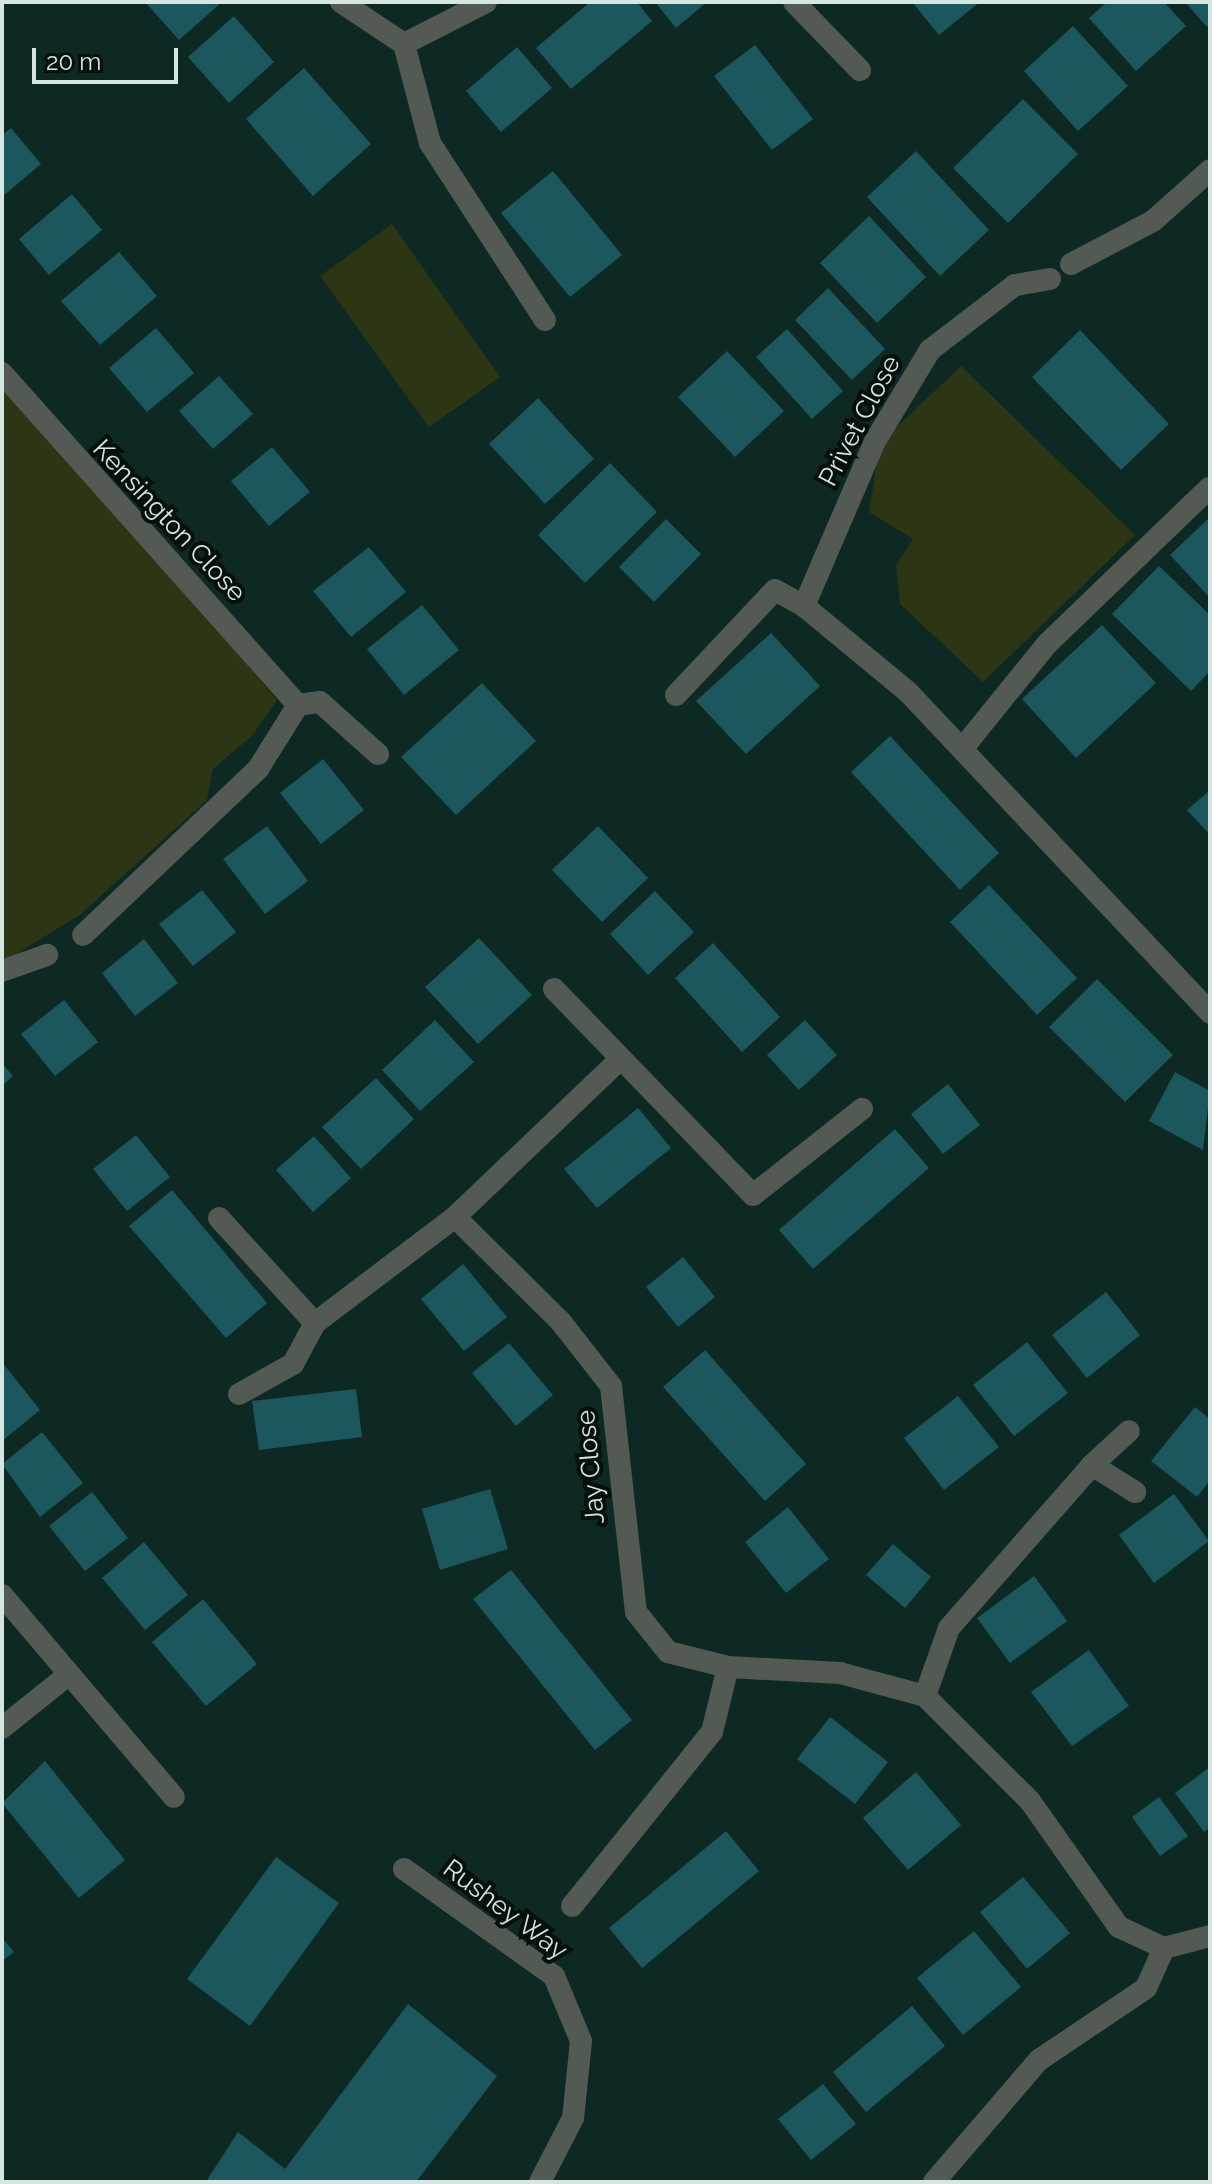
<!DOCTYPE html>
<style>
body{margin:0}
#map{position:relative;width:1212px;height:2184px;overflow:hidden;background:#0e2823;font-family:Raleway,sans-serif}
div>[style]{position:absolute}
.green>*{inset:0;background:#2d3614}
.building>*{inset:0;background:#1c575d}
.minor>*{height:22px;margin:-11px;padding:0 11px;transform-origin:11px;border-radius:11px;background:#525a53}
span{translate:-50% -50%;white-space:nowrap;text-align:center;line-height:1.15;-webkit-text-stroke:8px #050f0c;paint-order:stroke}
.street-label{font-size:26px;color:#d5e5e0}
.frame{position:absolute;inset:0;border:4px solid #d5e5e0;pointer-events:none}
.scale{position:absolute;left:32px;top:48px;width:146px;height:36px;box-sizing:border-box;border:4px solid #d5e5e0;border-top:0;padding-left:10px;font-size:24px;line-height:28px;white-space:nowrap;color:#d5e5e0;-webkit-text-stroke:6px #050f0c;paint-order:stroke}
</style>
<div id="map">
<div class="green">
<div style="clip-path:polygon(392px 224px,500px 377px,429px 427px,320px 276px)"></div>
<div style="clip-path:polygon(961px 366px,1135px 535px,983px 682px,900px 604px,896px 566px,913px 539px,869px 512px,880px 443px)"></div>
<div style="clip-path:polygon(2px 372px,277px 700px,252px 736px,213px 769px,207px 800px,81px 914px,2px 963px)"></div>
</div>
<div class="building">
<div style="clip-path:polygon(145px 2px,222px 2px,179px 40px)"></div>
<div style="clip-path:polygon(590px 2px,637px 2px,652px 21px,571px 89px,536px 48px)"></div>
<div style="clip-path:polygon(655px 2px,707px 2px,676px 28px)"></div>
<div style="clip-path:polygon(912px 2px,980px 2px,939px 35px)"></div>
<div style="clip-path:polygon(1107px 2px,1164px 2px,1186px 26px,1136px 71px,1089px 18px)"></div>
<div style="clip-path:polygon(1185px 2px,1210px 2px,1210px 24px,1207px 27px)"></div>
<div style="clip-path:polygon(234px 16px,274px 62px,229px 103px,188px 57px)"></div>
<div style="clip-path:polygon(1073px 26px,1128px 86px,1078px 131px,1024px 71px)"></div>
<div style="clip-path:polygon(755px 45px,813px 119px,772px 150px,714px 76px)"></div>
<div style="clip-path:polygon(517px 47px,552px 88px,501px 132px,466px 91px)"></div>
<div style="clip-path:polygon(304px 68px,371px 144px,313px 196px,246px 119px)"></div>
<div style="clip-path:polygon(1023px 99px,1078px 154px,1008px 223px,953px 168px)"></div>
<div style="clip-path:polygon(11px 128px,41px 164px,2px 197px,2px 135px)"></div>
<div style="clip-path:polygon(916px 151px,989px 230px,940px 276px,867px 197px)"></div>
<div style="clip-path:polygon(553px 171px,622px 255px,570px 297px,501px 213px)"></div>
<div style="clip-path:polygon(72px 194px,102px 230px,49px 275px,19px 239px)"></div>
<div style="clip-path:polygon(869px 216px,926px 277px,877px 323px,820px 263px)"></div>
<div style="clip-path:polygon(119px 252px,157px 296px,100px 345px,61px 301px)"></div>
<div style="clip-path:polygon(828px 288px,885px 349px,852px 380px,795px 320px)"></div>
<div style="clip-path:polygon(156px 328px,194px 373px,147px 412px,109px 368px)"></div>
<div style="clip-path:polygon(787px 329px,843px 391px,812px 419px,756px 357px)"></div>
<div style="clip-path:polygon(1080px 330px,1169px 424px,1121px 470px,1032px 377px)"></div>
<div style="clip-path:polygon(727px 351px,784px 411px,735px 457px,678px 397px)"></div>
<div style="clip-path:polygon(219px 376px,253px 414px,213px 449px,179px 411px)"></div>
<div style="clip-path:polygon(538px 398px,594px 459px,545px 504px,489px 444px)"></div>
<div style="clip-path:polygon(272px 447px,310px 492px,269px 526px,231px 481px)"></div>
<div style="clip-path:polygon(610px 463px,657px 512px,585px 583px,538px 535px)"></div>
<div style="clip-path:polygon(1210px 517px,1210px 598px,1170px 555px)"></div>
<div style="clip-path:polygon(666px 519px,701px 554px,654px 602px,619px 567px)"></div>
<div style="clip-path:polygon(369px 547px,406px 592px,351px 637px,313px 591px)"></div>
<div style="clip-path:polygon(1159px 566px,1210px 615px,1210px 671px,1191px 691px,1112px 614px)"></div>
<div style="clip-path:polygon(422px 605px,459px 650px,404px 695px,367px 649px)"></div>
<div style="clip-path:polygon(1102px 625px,1156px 683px,1076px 758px,1022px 699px)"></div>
<div style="clip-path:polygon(771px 633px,820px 686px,746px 754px,696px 701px)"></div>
<div style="clip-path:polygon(482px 683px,536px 741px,456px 815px,401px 757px)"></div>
<div style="clip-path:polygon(890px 736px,999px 853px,960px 890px,851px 772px)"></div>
<div style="clip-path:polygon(323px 759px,364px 810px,321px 844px,280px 793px)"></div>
<div style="clip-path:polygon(1210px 790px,1210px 835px,1187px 810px)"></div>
<div style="clip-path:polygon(267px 826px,308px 881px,265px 914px,223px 859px)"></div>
<div style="clip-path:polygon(598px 826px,648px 878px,602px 922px,552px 870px)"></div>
<div style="clip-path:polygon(989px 885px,1077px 978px,1037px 1015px,950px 922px)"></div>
<div style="clip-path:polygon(202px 890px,236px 932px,193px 966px,159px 924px)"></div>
<div style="clip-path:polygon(655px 891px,694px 932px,648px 975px,610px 934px)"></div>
<div style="clip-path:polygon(479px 938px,532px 995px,478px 1044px,425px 987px)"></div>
<div style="clip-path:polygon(144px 939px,178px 983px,135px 1016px,102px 973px)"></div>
<div style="clip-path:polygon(713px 943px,780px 1017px,742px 1052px,675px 978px)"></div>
<div style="clip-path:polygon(1097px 979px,1173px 1055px,1125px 1102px,1049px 1027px)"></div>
<div style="clip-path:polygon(64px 1000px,98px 1042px,55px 1076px,21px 1034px)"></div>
<div style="clip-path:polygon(435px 1020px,474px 1062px,420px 1111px,382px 1070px)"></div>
<div style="clip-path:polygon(805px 1020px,837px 1055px,799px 1090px,767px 1055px)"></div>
<div style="clip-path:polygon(2px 1063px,13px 1076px,2px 1086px)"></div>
<div style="clip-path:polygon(1175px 1072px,1210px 1091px,1203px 1150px,1149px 1121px)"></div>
<div style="clip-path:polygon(376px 1078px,414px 1119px,361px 1169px,322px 1127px)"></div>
<div style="clip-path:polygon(948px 1084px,980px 1125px,943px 1154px,911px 1114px)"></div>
<div style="clip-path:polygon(638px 1108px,671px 1148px,597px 1208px,564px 1169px)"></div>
<div style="clip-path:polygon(895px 1129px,929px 1168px,813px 1269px,779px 1230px)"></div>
<div style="clip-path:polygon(136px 1135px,170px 1177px,127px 1211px,93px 1169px)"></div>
<div style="clip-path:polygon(314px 1136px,351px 1178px,313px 1212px,276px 1170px)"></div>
<div style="clip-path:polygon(172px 1190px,267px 1303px,226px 1338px,129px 1226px)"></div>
<div style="clip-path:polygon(683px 1257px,715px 1297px,678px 1327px,646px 1287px)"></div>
<div style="clip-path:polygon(463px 1264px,507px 1317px,464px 1351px,421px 1299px)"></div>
<div style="clip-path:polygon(1106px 1292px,1140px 1335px,1087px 1378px,1052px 1335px)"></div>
<div style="clip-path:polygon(1027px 1342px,1068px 1393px,1014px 1436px,973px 1385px)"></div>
<div style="clip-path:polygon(509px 1343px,553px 1395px,516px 1426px,472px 1373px)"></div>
<div style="clip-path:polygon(705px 1350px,806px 1464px,765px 1501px,663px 1387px)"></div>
<div style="clip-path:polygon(2px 1362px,40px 1410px,2px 1441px)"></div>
<div style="clip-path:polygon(356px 1389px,362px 1437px,259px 1450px,252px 1401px)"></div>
<div style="clip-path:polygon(958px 1396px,999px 1447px,944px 1490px,904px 1438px)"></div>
<div style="clip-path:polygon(1195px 1407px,1210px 1419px,1210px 1480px,1197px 1497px,1151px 1461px)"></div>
<div style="clip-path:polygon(42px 1432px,83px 1483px,40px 1517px,2px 1464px)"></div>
<div style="clip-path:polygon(490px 1489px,508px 1549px,440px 1570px,422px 1509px)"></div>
<div style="clip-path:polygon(92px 1492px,128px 1538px,85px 1571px,49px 1526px)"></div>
<div style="clip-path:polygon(1174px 1494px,1209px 1541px,1154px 1583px,1119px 1535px)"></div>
<div style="clip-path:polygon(788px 1507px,829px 1559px,786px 1593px,745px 1542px)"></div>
<div style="clip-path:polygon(144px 1542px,188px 1595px,145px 1630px,102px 1578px)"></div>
<div style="clip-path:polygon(893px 1544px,931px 1577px,905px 1608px,866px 1575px)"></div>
<div style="clip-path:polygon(511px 1570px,632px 1720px,595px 1750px,473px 1599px)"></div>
<div style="clip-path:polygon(1034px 1576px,1067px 1621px,1010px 1663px,977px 1618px)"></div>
<div style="clip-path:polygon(203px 1599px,257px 1664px,206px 1706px,152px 1642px)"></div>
<div style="clip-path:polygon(1089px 1650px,1129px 1706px,1072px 1746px,1031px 1692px)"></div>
<div style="clip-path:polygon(830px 1717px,888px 1762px,855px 1804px,797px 1759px)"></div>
<div style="clip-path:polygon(45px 1761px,125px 1860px,79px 1898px,2px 1803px)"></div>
<div style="clip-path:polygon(1210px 1767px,1210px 1827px,1204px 1832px,1175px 1793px)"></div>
<div style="clip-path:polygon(916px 1772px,961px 1825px,908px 1870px,863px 1818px)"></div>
<div style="clip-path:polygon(1159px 1797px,1188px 1836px,1160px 1856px,1132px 1817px)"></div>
<div style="clip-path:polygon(726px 1831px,759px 1871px,642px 1968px,609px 1928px)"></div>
<div style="clip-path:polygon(276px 1857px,339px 1903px,250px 2026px,187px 1979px)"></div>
<div style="clip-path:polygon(1023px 1877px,1070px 1933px,1027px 1969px,980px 1912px)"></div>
<div style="clip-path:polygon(974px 1931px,1021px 1987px,963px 2035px,917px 1978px)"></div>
<div style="clip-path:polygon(2px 1938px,14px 1952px,2px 1961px)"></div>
<div style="clip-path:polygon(408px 2004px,497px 2076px,416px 2182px,207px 2180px,238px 2132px,285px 2169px)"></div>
<div style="clip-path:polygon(912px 2006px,945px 2046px,866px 2112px,833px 2072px)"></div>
<div style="clip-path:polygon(823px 2084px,856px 2124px,811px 2160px,778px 2119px)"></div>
</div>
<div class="minor">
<div style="left:341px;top:2px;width:76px;rotate:33.7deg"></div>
<div style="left:404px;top:44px;width:92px;rotate:-27.1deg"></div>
<div style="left:794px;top:2px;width:95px;rotate:45.9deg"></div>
<div style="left:404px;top:44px;width:102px;rotate:75.3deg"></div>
<div style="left:430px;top:143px;width:211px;rotate:57deg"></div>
<div style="left:1071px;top:264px;width:93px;rotate:-27.7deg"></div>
<div style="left:1153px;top:221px;width:76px;rotate:-41.8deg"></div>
<div style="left:1050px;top:279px;width:36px;rotate:170deg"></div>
<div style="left:1015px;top:285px;width:107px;rotate:142.6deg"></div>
<div style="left:930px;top:350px;width:106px;rotate:121.1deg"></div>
<div style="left:875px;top:441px;width:180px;rotate:113.3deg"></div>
<div style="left:804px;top:606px;width:135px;rotate:39.6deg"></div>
<div style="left:908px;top:692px;width:441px;rotate:46.7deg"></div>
<div style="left:2px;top:373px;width:445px;rotate:48.3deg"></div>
<div style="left:298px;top:705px;width:75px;rotate:122deg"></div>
<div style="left:258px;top:769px;width:241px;rotate:136.5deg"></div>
<div style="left:676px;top:695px;width:144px;rotate:-46.7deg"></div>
<div style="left:775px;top:590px;width:33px;rotate:29deg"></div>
<div style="left:298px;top:705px;width:22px;rotate:-8deg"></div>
<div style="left:320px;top:702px;width:78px;rotate:41.9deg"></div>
<div style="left:962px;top:749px;width:135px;rotate:-51deg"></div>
<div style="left:1047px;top:644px;width:225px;rotate:-43.9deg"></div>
<div style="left:2px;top:971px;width:48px;rotate:-19.6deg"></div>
<div style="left:554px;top:989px;width:286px;rotate:46deg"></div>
<div style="left:753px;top:1195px;width:139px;rotate:-38.3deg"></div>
<div style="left:455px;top:1217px;width:226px;rotate:-43.7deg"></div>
<div style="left:219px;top:1218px;width:142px;rotate:47.6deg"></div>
<div style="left:315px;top:1323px;width:176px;rotate:-37.1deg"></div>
<div style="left:455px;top:1217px;width:149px;rotate:44.7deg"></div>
<div style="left:561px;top:1322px;width:81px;rotate:52deg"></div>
<div style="left:611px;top:1386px;width:227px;rotate:83.7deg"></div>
<div style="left:636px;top:1612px;width:51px;rotate:51.3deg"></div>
<div style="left:668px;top:1652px;width:62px;rotate:14deg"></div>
<div style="left:728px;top:1667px;width:112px;rotate:3.1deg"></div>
<div style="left:840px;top:1673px;width:88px;rotate:15.1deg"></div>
<div style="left:925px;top:1696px;width:148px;rotate:45deg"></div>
<div style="left:1030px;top:1801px;width:154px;rotate:54.8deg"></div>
<div style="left:1119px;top:1927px;width:50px;rotate:25deg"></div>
<div style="left:239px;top:1394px;width:62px;rotate:-29.1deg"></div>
<div style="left:293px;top:1364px;width:47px;rotate:-61.8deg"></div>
<div style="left:1092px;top:1465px;width:50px;rotate:-42.6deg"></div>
<div style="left:2px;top:1595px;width:265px;rotate:49.6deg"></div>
<div style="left:925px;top:1696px;width:72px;rotate:-70.6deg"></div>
<div style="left:949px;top:1628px;width:217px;rotate:-48.7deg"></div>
<div style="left:1092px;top:1465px;width:51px;rotate:32.1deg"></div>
<div style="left:2px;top:1728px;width:85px;rotate:-38.8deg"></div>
<div style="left:404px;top:1869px;width:184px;rotate:35.5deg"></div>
<div style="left:554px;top:1976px;width:70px;rotate:67.4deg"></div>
<div style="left:581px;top:2041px;width:77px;rotate:95.9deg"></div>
<div style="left:573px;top:2118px;width:72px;rotate:117.3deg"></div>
<div style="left:572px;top:1906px;width:223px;rotate:-51.2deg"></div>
<div style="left:712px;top:1732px;width:67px;rotate:-76.2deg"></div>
<div style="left:1164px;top:1948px;width:48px;rotate:-14.6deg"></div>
<div style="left:934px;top:2182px;width:161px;rotate:-49.3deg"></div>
<div style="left:1039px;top:2060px;width:129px;rotate:-33.9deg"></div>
<div style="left:1146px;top:1988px;width:44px;rotate:-65.8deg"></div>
</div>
<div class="street-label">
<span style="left:860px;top:421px;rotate:-62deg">Privet Close</span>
<span style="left:169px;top:521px;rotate:47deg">Kensington Close</span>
<span style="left:591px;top:1467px;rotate:-95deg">Jay Close</span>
<span style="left:505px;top:1910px;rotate:37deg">Rushey Way</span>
</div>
<div class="frame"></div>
<div class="scale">20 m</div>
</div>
